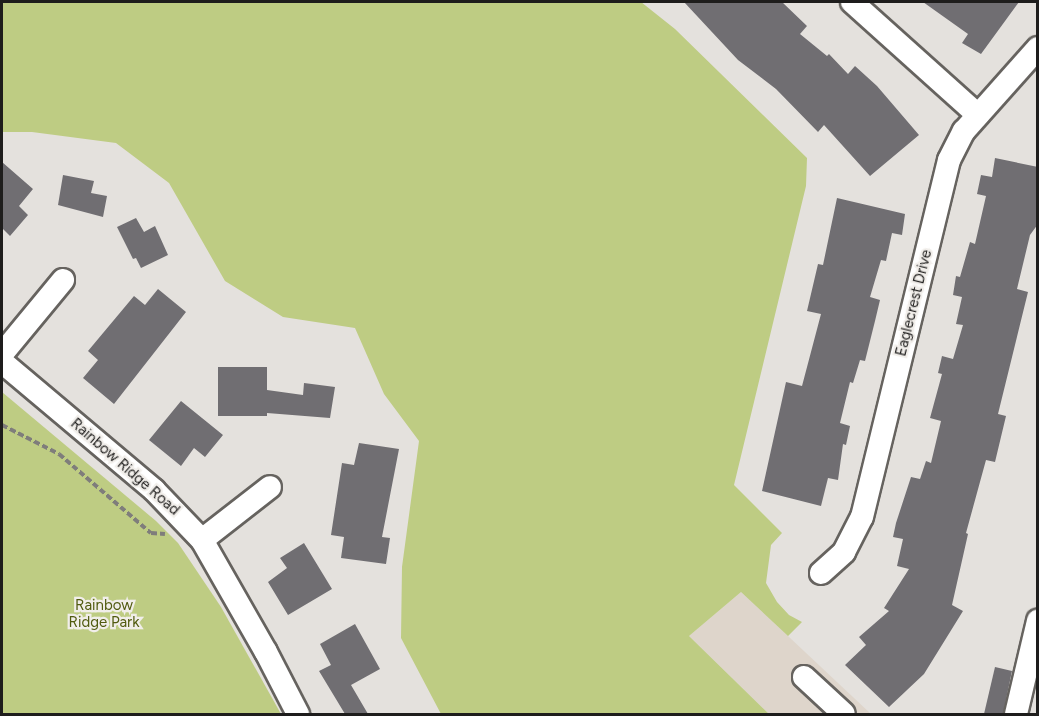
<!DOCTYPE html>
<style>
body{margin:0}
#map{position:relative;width:1039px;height:716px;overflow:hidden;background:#e4e1dd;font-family:Figtree,sans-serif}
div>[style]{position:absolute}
.built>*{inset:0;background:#ded5cb}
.green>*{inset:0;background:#becc83}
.building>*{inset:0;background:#706e72}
.path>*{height:4px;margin-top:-2px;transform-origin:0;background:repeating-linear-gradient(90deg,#7f7d7b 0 6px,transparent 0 9px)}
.roads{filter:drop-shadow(2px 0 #66635f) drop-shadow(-2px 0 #66635f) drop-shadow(0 2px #66635f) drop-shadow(0 -2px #66635f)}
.minor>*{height:22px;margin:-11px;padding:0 11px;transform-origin:11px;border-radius:11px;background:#fff}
span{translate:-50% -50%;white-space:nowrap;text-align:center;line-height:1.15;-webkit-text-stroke:4.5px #f1eeea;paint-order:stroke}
.street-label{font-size:15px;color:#1e1d1c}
.park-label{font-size:15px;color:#515b10}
.frame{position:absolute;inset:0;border:3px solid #1e1d1c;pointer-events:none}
</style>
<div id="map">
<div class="built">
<div style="clip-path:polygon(741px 592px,788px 636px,871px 714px,769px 714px,689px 636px)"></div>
</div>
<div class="green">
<div style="clip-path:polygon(2px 2px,641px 2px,675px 29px,807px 158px,806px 186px,734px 485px,782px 533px,771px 545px,766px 583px,777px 602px,789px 615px,802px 622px,788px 636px,741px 592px,689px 636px,769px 714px,441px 714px,401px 638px,402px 567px,419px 441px,384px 394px,355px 328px,283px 317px,225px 281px,169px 183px,116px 143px,32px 132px,2px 132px)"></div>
<div style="clip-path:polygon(2px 392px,156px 521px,178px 543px,221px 607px,281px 714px,2px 714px)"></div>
</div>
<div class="building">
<div style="clip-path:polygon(684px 2px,782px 2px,807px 26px,800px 34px,827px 56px,829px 54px,848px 74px,855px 66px,877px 86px,919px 135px,870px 176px,824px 125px,818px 132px,776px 89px,738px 60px)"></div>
<div style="clip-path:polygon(923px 2px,1019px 2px,981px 54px,962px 43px,968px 34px)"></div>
<div style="clip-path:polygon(995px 158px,1038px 167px,1038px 224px,1030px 235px,1017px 289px,1028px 292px,998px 414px,1006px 416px,995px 462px,986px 460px,966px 533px,968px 534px,952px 605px,963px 611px,924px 674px,889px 707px,845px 665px,866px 645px,859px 637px,889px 611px,884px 608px,909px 569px,897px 566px,903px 539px,893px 537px,896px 523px,911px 477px,920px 479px,926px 461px,931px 463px,941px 421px,930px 418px,942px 374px,938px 373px,942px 356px,953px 359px,963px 325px,956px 324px,962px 297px,953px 295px,956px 276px,960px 277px,970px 242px,975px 244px,986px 196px,977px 194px,981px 175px,992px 177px)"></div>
<div style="clip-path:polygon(2px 162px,33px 189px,19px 206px,28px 215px,10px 236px,2px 228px)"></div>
<div style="clip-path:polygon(63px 175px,94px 181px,91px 193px,107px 196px,103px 217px,58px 205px)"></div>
<div style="clip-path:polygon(837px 198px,905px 214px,902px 235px,892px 233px,886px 261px,881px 260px,870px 297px,880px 300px,875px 321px,865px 361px,860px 360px,853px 383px,850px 382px,840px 423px,850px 426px,846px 445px,843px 444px,838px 480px,828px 478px,821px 506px,762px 491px,786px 382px,802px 386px,821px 314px,807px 311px,818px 264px,823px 265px)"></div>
<div style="clip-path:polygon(136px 218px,144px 232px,155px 226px,168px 255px,141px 268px,136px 258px,133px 259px,117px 227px)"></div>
<div style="clip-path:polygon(158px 289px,186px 312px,114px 404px,83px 378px,98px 360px,88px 351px,134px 296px,145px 305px)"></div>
<div style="clip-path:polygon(218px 367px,267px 367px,267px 390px,303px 395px,304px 383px,335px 387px,330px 418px,267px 413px,267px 416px,218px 416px)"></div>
<div style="clip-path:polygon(181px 401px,223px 435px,205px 457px,194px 448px,181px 466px,149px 440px)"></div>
<div style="clip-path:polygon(359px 443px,399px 449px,382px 537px,390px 538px,386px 564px,341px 558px,344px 537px,331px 535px,342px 463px,354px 465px)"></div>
<div style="clip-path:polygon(304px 543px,332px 589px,288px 615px,268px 582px,287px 568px,280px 558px)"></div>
<div style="clip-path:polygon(355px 624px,380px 669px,351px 685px,368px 714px,345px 714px,319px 671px,331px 665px,320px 644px)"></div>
<div style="clip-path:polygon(995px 667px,1012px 671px,1003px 714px,984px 714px)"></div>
</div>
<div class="path">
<div style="left:2px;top:425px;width:64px;rotate:27deg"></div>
<div style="left:59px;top:454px;width:121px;rotate:40.7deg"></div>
<div style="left:151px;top:533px;width:14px;rotate:4deg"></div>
</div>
<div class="roads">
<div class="minor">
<div style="left:852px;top:2px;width:169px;rotate:41.9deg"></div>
<div style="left:2px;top:354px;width:96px;rotate:-50.5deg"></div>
<div style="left:2px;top:362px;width:199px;rotate:40.1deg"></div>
<div style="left:154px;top:490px;width:69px;rotate:46.2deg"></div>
<div style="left:202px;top:540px;width:129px;rotate:60.3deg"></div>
<div style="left:266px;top:652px;width:70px;rotate:62.7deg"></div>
<div style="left:202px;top:540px;width:86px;rotate:-37.9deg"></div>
<div style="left:821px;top:573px;width:31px;rotate:-42deg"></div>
<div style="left:844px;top:552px;width:39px;rotate:-63deg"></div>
<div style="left:862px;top:517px;width:367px;rotate:-76.3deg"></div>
<div style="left:949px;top:160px;width:33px;rotate:-63deg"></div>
<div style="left:964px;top:131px;width:111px;rotate:-48.3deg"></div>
<div style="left:804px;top:677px;width:54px;rotate:42.8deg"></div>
<div style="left:1016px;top:714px;width:96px;rotate:-76.7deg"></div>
</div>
</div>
<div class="street-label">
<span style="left:914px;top:303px;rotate:-76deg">Eaglecrest Drive</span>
<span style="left:125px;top:467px;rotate:41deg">Rainbow Ridge Road</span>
</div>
<div class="park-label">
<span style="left:104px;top:614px">Rainbow<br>Ridge Park</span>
</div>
<div class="frame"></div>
</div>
